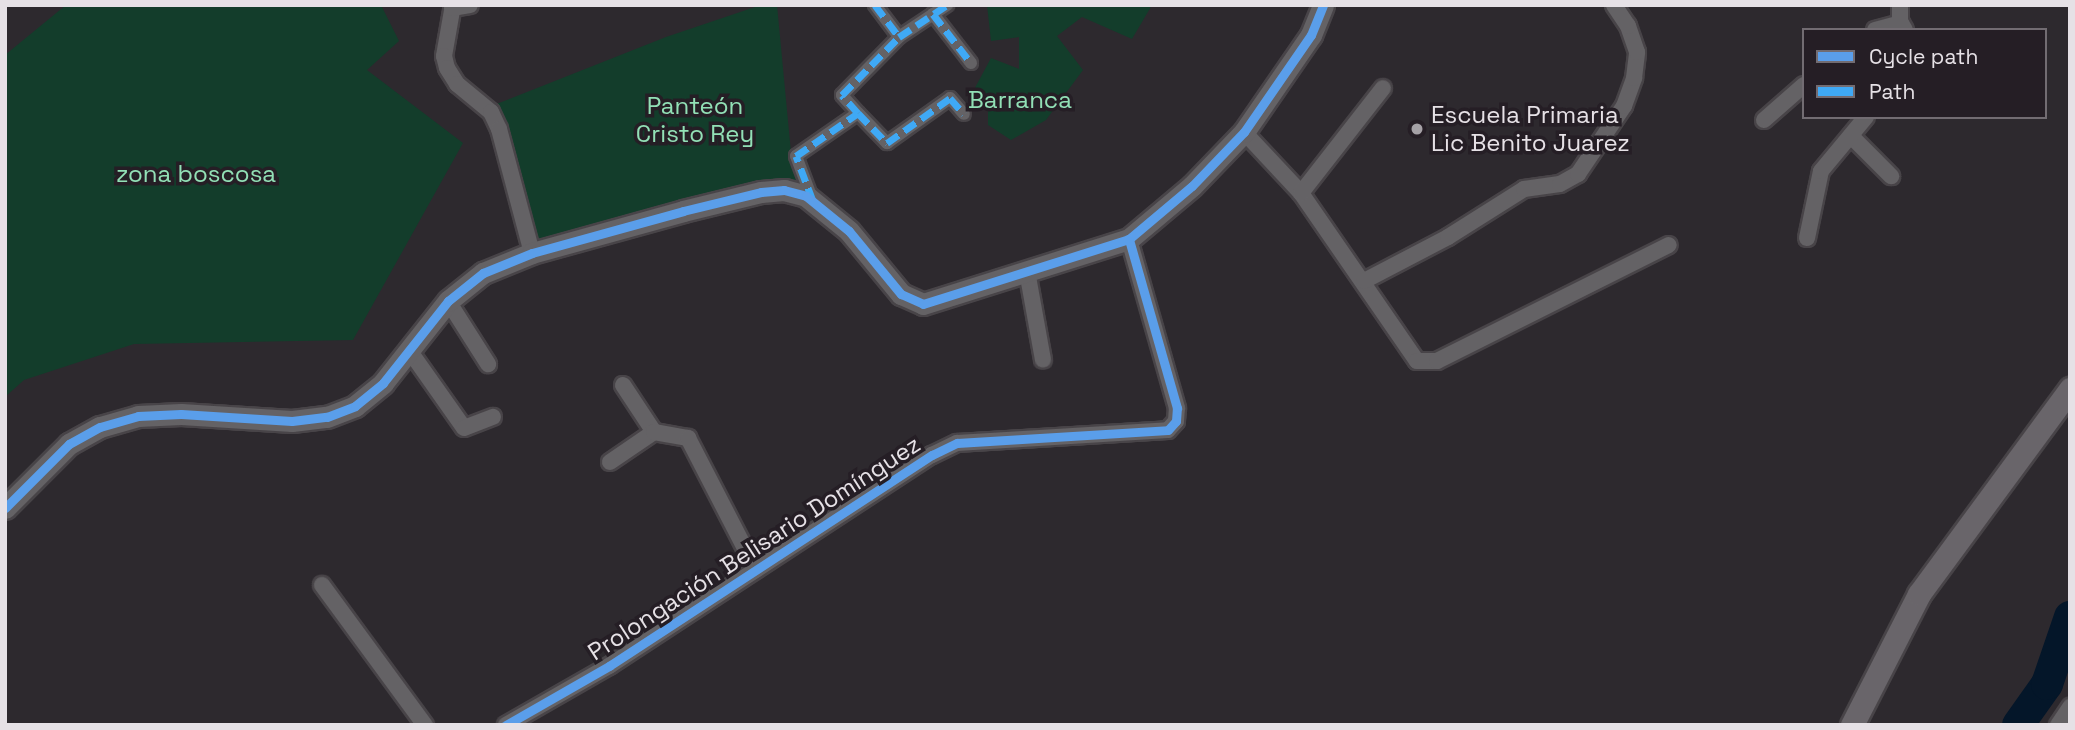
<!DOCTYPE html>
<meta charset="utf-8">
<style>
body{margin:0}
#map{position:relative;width:2075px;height:730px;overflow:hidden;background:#2d292e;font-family:"Space Grotesk",sans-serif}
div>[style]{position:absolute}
.green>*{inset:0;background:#133d2b}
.river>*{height:32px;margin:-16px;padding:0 16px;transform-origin:16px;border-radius:16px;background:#041629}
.roads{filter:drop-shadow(2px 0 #484448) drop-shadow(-2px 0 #484448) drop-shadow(0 2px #484448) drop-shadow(0 -2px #484448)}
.pedestrian>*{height:12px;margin:-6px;padding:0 6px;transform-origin:6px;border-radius:6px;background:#646265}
.minor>*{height:16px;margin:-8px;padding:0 8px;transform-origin:8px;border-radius:8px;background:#646265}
.tertiary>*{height:21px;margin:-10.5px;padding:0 10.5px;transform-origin:10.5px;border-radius:10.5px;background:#646265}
.secondary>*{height:23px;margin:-11.5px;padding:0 11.5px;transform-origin:11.5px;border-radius:11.5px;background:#69656a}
.quiet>*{height:7px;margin-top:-3.5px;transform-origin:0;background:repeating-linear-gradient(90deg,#3fa9f5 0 14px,transparent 0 21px)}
.cycleway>*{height:9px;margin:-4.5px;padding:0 4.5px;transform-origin:4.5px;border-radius:4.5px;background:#5a9eea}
.dots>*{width:19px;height:19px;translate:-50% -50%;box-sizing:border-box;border:4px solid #251e25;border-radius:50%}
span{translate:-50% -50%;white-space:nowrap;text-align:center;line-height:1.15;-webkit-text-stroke:7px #251e25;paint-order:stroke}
.park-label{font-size:24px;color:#92e0b6}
.poi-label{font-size:24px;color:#e6e1e6}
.left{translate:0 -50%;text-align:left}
.street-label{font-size:24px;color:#e6e1e6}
.frame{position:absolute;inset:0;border:7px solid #e6e1e6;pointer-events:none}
.legend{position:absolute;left:1802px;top:28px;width:245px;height:91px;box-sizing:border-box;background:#251e25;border:2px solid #726c72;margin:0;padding:9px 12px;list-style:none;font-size:21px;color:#e6e1e6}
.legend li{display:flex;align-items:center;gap:14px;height:35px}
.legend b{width:35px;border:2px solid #726c72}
</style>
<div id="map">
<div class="green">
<div style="clip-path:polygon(66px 5px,381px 5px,399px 41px,367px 70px,463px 143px,353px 340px,134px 344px,24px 380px,5px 397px,5px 55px)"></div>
<div style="clip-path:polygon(761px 5px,777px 5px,792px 163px,802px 187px,536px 251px,494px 105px,666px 37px)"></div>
<div style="clip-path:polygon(987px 5px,1152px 5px,1132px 39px,1082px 17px,1057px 36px,1083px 70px,1046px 120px,1011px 140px,988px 125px,988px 102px,970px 97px,991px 58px,1019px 69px,1019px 37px,991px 41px)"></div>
</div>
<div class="river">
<div style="left:2018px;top:725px;width:50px;rotate:-54.7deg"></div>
<div style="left:2047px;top:684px;width:71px;rotate:-71.1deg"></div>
</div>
<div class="roads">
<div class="pedestrian">
<div style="left:875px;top:5px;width:40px;rotate:53deg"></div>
<div style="left:933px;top:14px;width:62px;rotate:52.2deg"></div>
<div style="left:858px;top:113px;width:42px;rotate:46deg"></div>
<div style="left:887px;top:143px;width:77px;rotate:-35.5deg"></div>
<div style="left:950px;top:98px;width:21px;rotate:49deg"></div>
<div style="left:813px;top:201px;width:48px;rotate:-110.7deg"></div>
<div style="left:796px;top:156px;width:75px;rotate:-34.7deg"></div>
<div style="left:858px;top:113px;width:24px;rotate:-132deg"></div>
<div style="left:842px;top:95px;width:81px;rotate:-45.5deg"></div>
<div style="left:899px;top:37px;width:58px;rotate:-33.7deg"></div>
</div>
<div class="minor">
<div style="left:453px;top:5px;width:52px;rotate:100deg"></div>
<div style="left:444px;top:56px;width:12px;rotate:76deg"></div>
<div style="left:447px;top:68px;width:19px;rotate:58deg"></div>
<div style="left:457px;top:84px;width:44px;rotate:39.5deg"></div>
<div style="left:491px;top:112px;width:19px;rotate:65deg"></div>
<div style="left:499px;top:129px;width:128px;rotate:75.1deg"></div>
<div style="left:452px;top:8px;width:18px;rotate:-9deg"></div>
<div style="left:1875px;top:30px;width:27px;rotate:-15deg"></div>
<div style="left:1901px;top:23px;width:8px;rotate:60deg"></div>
<div style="left:1900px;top:30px;width:25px;rotate:-90deg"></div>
<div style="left:1764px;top:120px;width:53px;rotate:-41.2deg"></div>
<div style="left:1244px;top:132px;width:83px;rotate:46.9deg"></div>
<div style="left:1301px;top:193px;width:204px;rotate:55.4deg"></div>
<div style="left:1417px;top:361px;width:20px"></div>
<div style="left:1437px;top:361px;width:259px;rotate:-26.6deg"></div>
<div style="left:1851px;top:136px;width:57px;rotate:45deg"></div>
<div style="left:1301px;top:193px;width:133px;rotate:-52deg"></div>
<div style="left:1807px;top:238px;width:68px;rotate:-78.2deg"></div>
<div style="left:1821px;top:171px;width:70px;rotate:-50.2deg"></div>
<div style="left:1027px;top:271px;width:90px;rotate:79.8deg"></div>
<div style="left:1364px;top:281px;width:95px;rotate:-27.6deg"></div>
<div style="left:1448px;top:237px;width:90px;rotate:-32.3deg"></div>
<div style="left:1524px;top:189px;width:36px;rotate:-8deg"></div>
<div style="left:1560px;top:184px;width:21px;rotate:-29deg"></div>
<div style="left:1578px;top:174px;width:82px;rotate:-55.9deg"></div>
<div style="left:1624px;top:106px;width:30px;rotate:-70deg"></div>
<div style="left:1634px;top:78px;width:26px;rotate:-83deg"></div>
<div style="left:1637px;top:52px;width:28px;rotate:-109deg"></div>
<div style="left:1628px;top:26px;width:25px;rotate:-124deg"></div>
<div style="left:448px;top:301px;width:75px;rotate:57.6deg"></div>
<div style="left:409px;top:350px;width:95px;rotate:54.8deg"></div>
<div style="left:464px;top:428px;width:31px;rotate:-21deg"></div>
<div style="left:623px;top:385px;width:56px;rotate:56.6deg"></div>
<div style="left:610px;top:462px;width:53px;rotate:-34.3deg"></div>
<div style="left:654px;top:432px;width:35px;rotate:10deg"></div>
<div style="left:688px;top:438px;width:148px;rotate:62.7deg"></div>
<div style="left:322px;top:585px;width:174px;rotate:53.7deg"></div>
<div style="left:506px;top:725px;width:119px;rotate:-29.8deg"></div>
<div style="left:609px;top:666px;width:386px;rotate:-33.2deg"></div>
<div style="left:932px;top:455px;width:28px;rotate:-26deg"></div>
<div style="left:957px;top:443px;width:211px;rotate:-3.5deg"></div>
<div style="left:1168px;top:430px;width:12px;rotate:-48deg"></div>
<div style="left:1176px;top:421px;width:13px;rotate:-86deg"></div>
<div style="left:1177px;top:408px;width:176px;rotate:-105.9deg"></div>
<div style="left:2058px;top:725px;width:22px;rotate:-56deg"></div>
</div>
<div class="tertiary">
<div style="left:5px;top:508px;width:91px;rotate:-45deg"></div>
<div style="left:69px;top:444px;width:35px;rotate:-29deg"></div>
<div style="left:100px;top:427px;width:40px;rotate:-16deg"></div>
<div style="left:138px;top:416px;width:43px;rotate:-2.7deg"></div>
<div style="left:181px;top:414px;width:111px;rotate:3.6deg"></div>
<div style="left:292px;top:421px;width:35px;rotate:-7deg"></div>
<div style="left:327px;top:417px;width:30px;rotate:-21deg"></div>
<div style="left:355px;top:406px;width:36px;rotate:-39deg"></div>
<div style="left:383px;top:383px;width:105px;rotate:-51.6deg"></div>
<div style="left:448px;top:301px;width:45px;rotate:-38.7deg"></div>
<div style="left:483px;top:273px;width:53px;rotate:-22.2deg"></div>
<div style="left:532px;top:253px;width:157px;rotate:-15.5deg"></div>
<div style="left:683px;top:211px;width:80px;rotate:-13.7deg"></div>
<div style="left:761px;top:192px;width:23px;rotate:-5deg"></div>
<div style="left:784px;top:190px;width:23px;rotate:15deg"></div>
<div style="left:806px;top:196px;width:55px;rotate:39.1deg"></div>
<div style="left:849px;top:231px;width:82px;rotate:50.5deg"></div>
<div style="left:901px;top:294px;width:24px;rotate:24deg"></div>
<div style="left:923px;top:304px;width:216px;rotate:-17.5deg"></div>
<div style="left:1129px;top:239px;width:82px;rotate:-40.1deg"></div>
<div style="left:1192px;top:186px;width:75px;rotate:-46.1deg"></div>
<div style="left:1244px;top:132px;width:118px;rotate:-55.4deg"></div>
<div style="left:1311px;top:35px;width:32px;rotate:-68deg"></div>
</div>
<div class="secondary">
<div style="left:1852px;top:725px;width:147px;rotate:-62.9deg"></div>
<div style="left:1919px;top:594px;width:255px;rotate:-53.6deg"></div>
</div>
</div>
<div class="quiet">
<div style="left:875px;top:5px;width:40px;rotate:53deg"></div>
<div style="left:933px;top:14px;width:62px;rotate:52.2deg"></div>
<div style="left:858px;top:113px;width:42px;rotate:46deg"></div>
<div style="left:887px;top:143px;width:77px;rotate:-35.5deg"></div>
<div style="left:950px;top:98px;width:21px;rotate:49deg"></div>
<div style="left:813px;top:201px;width:48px;rotate:-110.7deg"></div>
<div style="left:796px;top:156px;width:75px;rotate:-34.7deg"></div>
<div style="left:858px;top:113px;width:24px;rotate:-132deg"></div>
<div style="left:842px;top:95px;width:81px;rotate:-45.5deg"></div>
<div style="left:899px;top:37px;width:58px;rotate:-33.7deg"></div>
</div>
<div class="cycleway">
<div style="left:5px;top:508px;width:91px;rotate:-45deg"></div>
<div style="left:69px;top:444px;width:35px;rotate:-29deg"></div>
<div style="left:100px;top:427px;width:40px;rotate:-16deg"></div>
<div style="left:138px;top:416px;width:43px;rotate:-2.7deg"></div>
<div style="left:181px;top:414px;width:111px;rotate:3.6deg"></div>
<div style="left:292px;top:421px;width:35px;rotate:-7deg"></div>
<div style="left:327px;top:417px;width:30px;rotate:-21deg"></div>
<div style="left:355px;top:406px;width:36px;rotate:-39deg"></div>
<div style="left:383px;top:383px;width:105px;rotate:-51.6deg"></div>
<div style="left:448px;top:301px;width:45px;rotate:-38.7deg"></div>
<div style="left:483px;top:273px;width:53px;rotate:-22.2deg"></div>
<div style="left:532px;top:253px;width:157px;rotate:-15.5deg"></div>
<div style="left:683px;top:211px;width:80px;rotate:-13.7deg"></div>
<div style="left:761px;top:192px;width:23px;rotate:-5deg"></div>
<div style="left:784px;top:190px;width:23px;rotate:15deg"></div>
<div style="left:806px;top:196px;width:55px;rotate:39.1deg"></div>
<div style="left:849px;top:231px;width:82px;rotate:50.5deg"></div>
<div style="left:901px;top:294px;width:24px;rotate:24deg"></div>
<div style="left:923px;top:304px;width:216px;rotate:-17.5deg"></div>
<div style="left:1129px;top:239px;width:82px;rotate:-40.1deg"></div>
<div style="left:1192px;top:186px;width:75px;rotate:-46.1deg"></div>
<div style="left:1244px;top:132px;width:118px;rotate:-55.4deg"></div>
<div style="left:1311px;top:35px;width:32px;rotate:-68deg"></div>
<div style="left:506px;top:725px;width:119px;rotate:-29.8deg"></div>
<div style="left:609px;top:666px;width:386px;rotate:-33.2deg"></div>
<div style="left:932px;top:455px;width:28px;rotate:-26deg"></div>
<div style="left:957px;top:443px;width:211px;rotate:-3.5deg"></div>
<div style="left:1168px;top:430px;width:12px;rotate:-48deg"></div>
<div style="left:1176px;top:421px;width:13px;rotate:-86deg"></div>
<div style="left:1177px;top:408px;width:176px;rotate:-105.9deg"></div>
</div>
<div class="dots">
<div style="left:1417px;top:129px;background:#a5a1a6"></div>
</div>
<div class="park-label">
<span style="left:1020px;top:100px">Barranca</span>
<span style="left:695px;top:120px">Panteón<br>Cristo Rey</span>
<span style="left:196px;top:174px">zona boscosa</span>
</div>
<div class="poi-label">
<span class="left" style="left:1431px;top:129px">Escuela Primaria<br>Lic Benito Juarez</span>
</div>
<div class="street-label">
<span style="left:754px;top:548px;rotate:-33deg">Prolongación Belisario Domínguez</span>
</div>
<div class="frame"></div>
<ul class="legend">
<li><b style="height:9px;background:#5a9eea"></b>Cycle path</li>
<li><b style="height:9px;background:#3fa9f5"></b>Path</li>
</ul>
</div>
